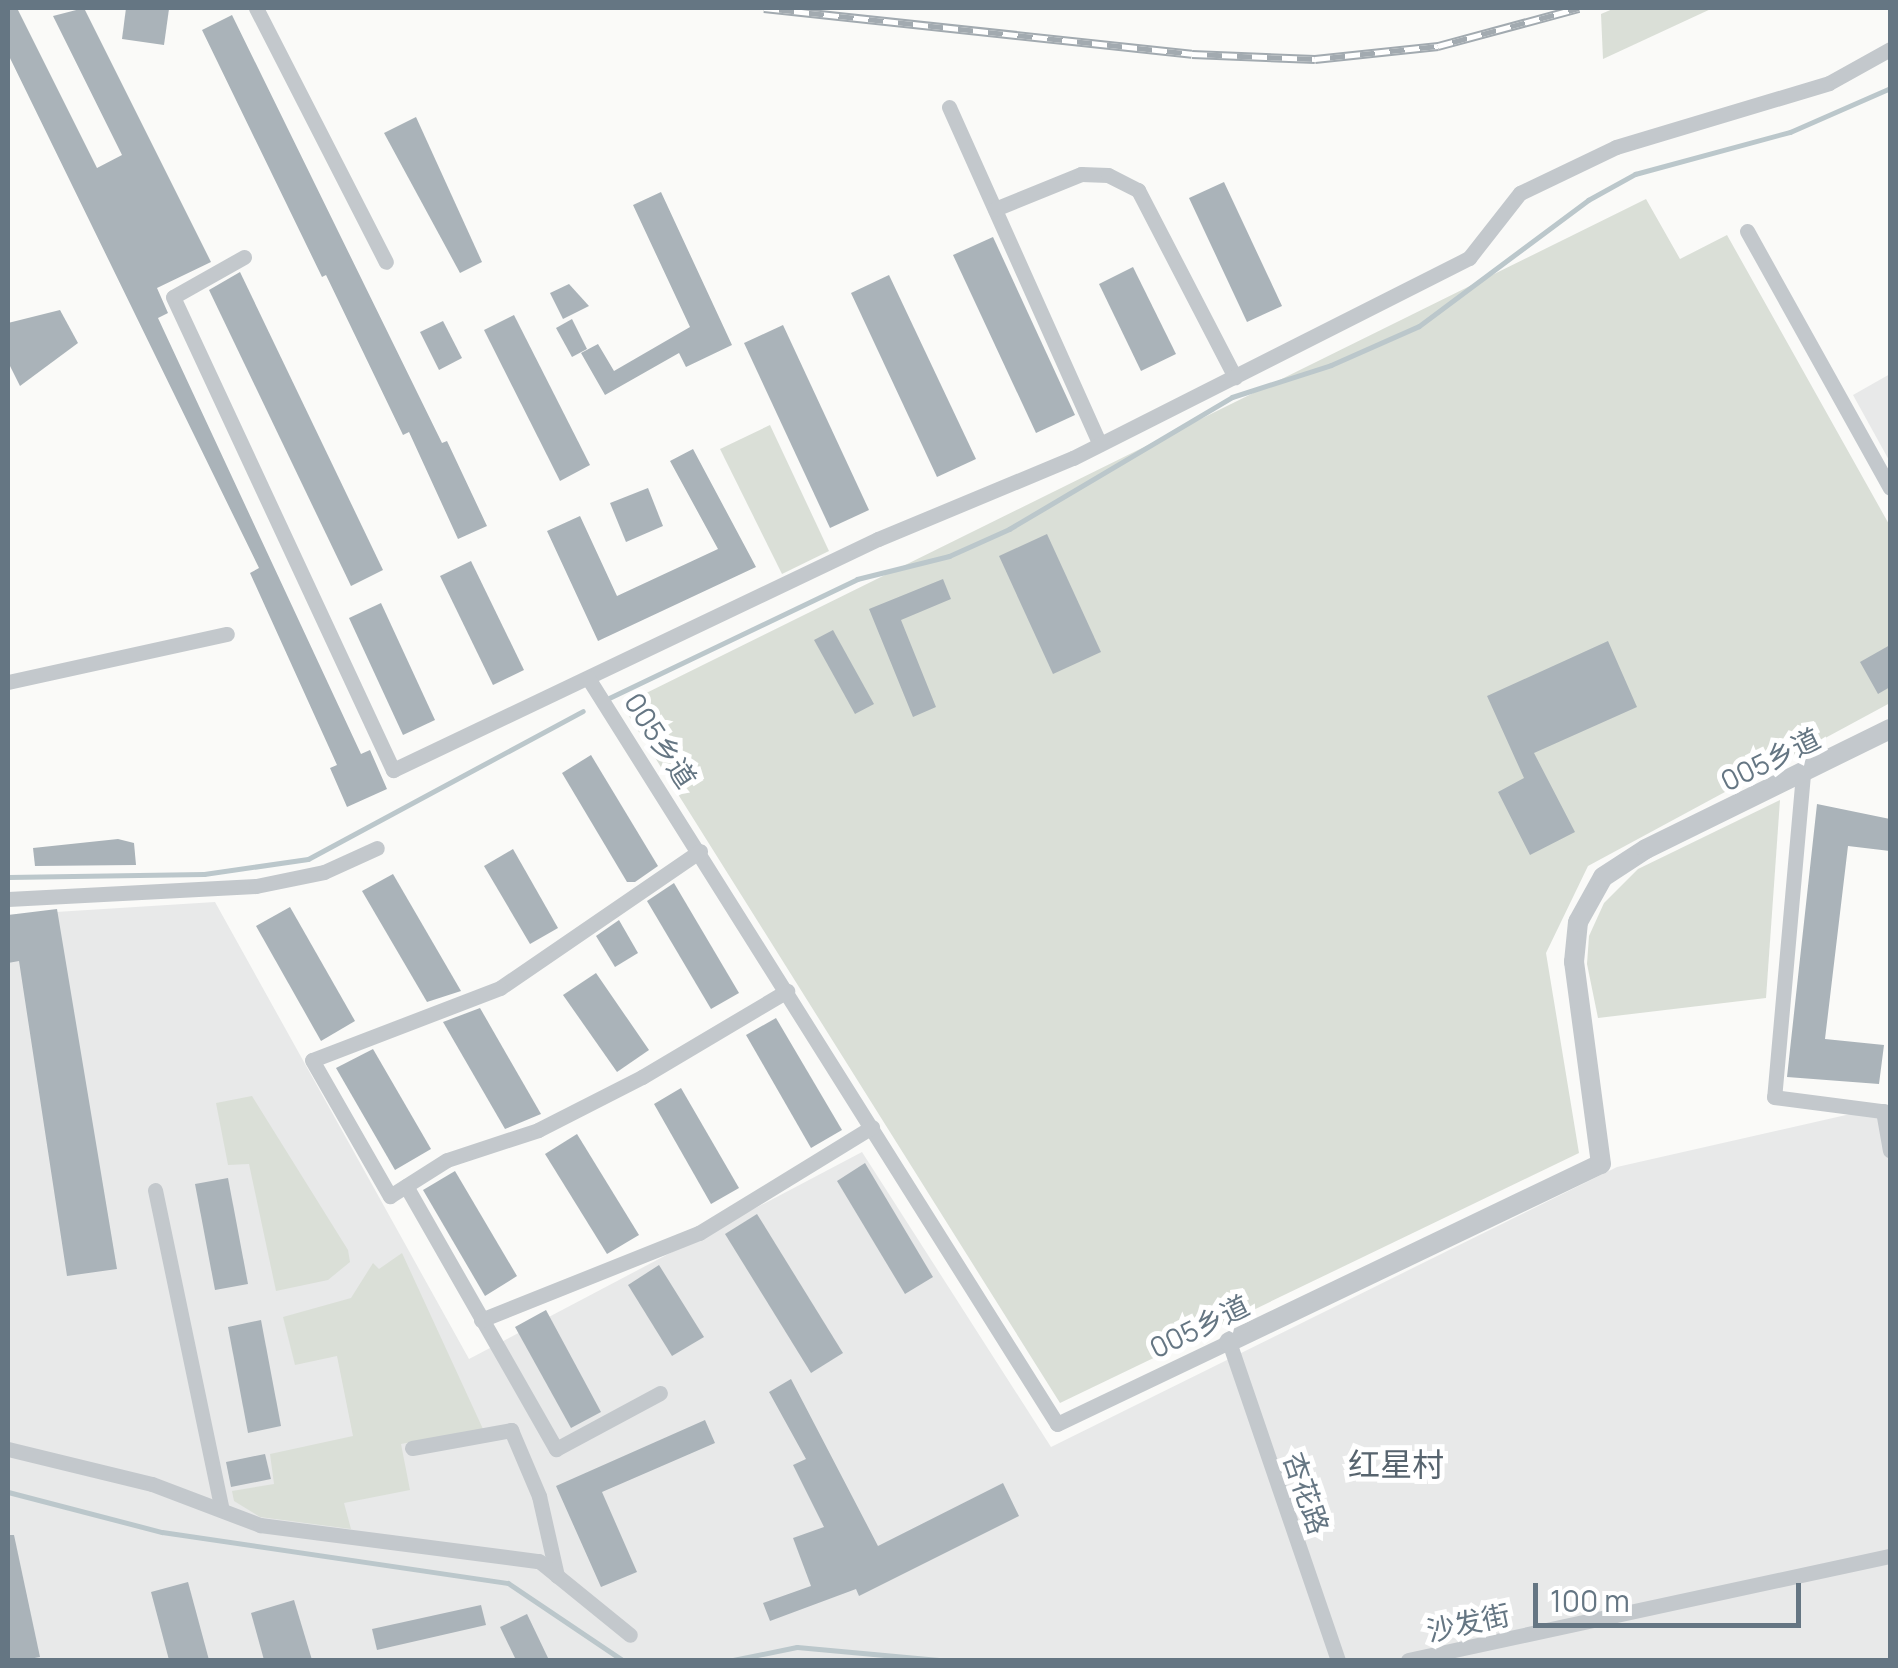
<!DOCTYPE html>
<meta charset="utf-8">
<style>
body{margin:0}
#map{position:relative;width:1898px;height:1668px;overflow:hidden;background:#fafaf8;font-family:Manrope,"Noto Sans SC",sans-serif}
div>[style]{position:absolute}
.built>*{inset:0;background:#e8e9e9}
.green>*{inset:0;background:#dadfd7}
.stream>*{height:5px;margin:-2.5px;padding:0 2.5px;transform-origin:2.5px;border-radius:2.5px;background:#bbc7cb}
.building>*{inset:0;background:#aab3b9}
.minor>*{height:15px;margin:-7.5px;padding:0 7.5px;transform-origin:7.5px;border-radius:7.5px;background:#c3c8cc}
.tertiary>*{height:20px;margin:-10px;padding:0 10px;transform-origin:10px;border-radius:10px;background:#c3c8cc}
.rail>*{height:9px;margin-top:-4.5px;transform-origin:0;background:repeating-linear-gradient(90deg,#fff 0 15px,#a2aab0 0 30px);box-sizing:border-box;border-block:2px solid #a2aab0}
span{translate:-50% -50%;white-space:nowrap;text-align:center;line-height:1.15;-webkit-text-stroke:10px #fff;paint-order:stroke}
.street-label{font-size:28px;color:#657683}
.quarter-label{font-size:32px;color:#57646e}
.frame{position:absolute;inset:0;border:10px solid #657683;pointer-events:none}
.scale{position:absolute;left:1533px;top:1583px;width:268px;height:45px;box-sizing:border-box;border:5px solid #657683;border-top:0;padding-left:12px;font-size:30px;line-height:35px;white-space:nowrap;color:#657683;-webkit-text-stroke:8px #fff;paint-order:stroke}
</style>
<div id="map">
<div class="built">
<div style="clip-path:polygon(1890px 374px,1890px 462px,1853px 395px)"></div>
<div style="clip-path:polygon(215px 902px,469px 1359px,862px 1152px,1051px 1447px,1617px 1167px,1890px 1105px,1890px 1660px,8px 1660px,8px 915px)"></div>
</div>
<div class="green">
<div style="clip-path:polygon(1615px 8px,1713px 8px,1603px 59px,1601px 14px)"></div>
<div style="clip-path:polygon(1646px 199px,1680px 259px,1727px 235px,1890px 526px,1890px 703px,1588px 866px,1546px 953px,1579px 1153px,1060px 1403px,622px 705px)"></div>
<div style="clip-path:polygon(770px 425px,829px 551px,782px 574px,720px 449px)"></div>
<div style="clip-path:polygon(1780px 800px,1766px 998px,1598px 1018px,1587px 964px,1589px 936px,1604px 903px,1638px 869px)"></div>
<div style="clip-path:polygon(252px 1096px,348px 1250px,350px 1262px,328px 1280px,276px 1291px,249px 1164px,228px 1165px,216px 1103px)"></div>
<div style="clip-path:polygon(402px 1253px,483px 1429px,401px 1444px,410px 1490px,344px 1503px,351px 1529px,260px 1517px,234px 1501px,232px 1491px,274px 1484px,270px 1454px,353px 1436px,337px 1356px,295px 1365px,283px 1317px,351px 1298px,373px 1263px,379px 1269px)"></div>
</div>
<div class="stream">
<div style="left:609px;top:698px;width:275px;rotate:-25.6deg"></div>
<div style="left:857px;top:579px;width:95px;rotate:-14deg"></div>
<div style="left:949px;top:556px;width:66px;rotate:-24.2deg"></div>
<div style="left:1009px;top:529px;width:259px;rotate:-30.6deg"></div>
<div style="left:1232px;top:397px;width:104px;rotate:-17.9deg"></div>
<div style="left:1331px;top:365px;width:96px;rotate:-23.9deg"></div>
<div style="left:1419px;top:326px;width:211px;rotate:-36.7deg"></div>
<div style="left:1588px;top:200px;width:54px;rotate:-29deg"></div>
<div style="left:1635px;top:174px;width:161px;rotate:-15.2deg"></div>
<div style="left:1790px;top:132px;width:109px;rotate:-23.7deg"></div>
<div style="left:8px;top:877px;width:196px;rotate:-0.9deg"></div>
<div style="left:204px;top:874px;width:105px;rotate:-8.2deg"></div>
<div style="left:308px;top:859px;width:312px;rotate:-28.3deg"></div>
<div style="left:8px;top:1492px;width:159px;rotate:14.6deg"></div>
<div style="left:162px;top:1532px;width:350px;rotate:8.4deg"></div>
<div style="left:508px;top:1583px;width:138px;rotate:34deg"></div>
<div style="left:733px;top:1660px;width:65px;rotate:-11.5deg"></div>
<div style="left:797px;top:1647px;width:145px;rotate:5.2deg"></div>
</div>
<div class="building">
<div style="clip-path:polygon(8px 8px,17px 8px,97px 168px,122px 155px,53px 16px,84px 8px,211px 262px,157px 288px,168px 313px,158px 318px,361px 754px,370px 750px,387px 789px,347px 807px,330px 768px,337px 765px,250px 573px,259px 568px,8px 54px)"></div>
<div style="clip-path:polygon(126px 8px,169px 9px,164px 45px,122px 39px)"></div>
<div style="clip-path:polygon(232px 15px,442px 443px,447px 441px,487px 526px,458px 539px,409px 432px,403px 435px,326px 275px,322px 277px,202px 30px)"></div>
<div style="clip-path:polygon(416px 117px,482px 262px,460px 273px,384px 133px)"></div>
<div style="clip-path:polygon(1224px 182px,1282px 306px,1247px 322px,1189px 198px)"></div>
<div style="clip-path:polygon(661px 192px,732px 345px,686px 367px,679px 353px,605px 395px,581px 353px,598px 344px,614px 371px,690px 327px,633px 205px)"></div>
<div style="clip-path:polygon(993px 237px,1075px 415px,1036px 433px,953px 255px)"></div>
<div style="clip-path:polygon(1133px 267px,1176px 354px,1141px 371px,1099px 284px)"></div>
<div style="clip-path:polygon(240px 272px,383px 570px,351px 586px,209px 290px)"></div>
<div style="clip-path:polygon(889px 275px,976px 459px,937px 477px,851px 293px)"></div>
<div style="clip-path:polygon(569px 284px,589px 306px,563px 319px,550px 293px)"></div>
<div style="clip-path:polygon(60px 310px,78px 343px,20px 386px,8px 362px,8px 323px)"></div>
<div style="clip-path:polygon(514px 315px,590px 465px,560px 481px,484px 330px)"></div>
<div style="clip-path:polygon(572px 319px,587px 349px,572px 357px,556px 328px)"></div>
<div style="clip-path:polygon(443px 321px,462px 358px,439px 370px,420px 332px)"></div>
<div style="clip-path:polygon(783px 325px,869px 510px,830px 528px,744px 343px)"></div>
<div style="clip-path:polygon(693px 449px,756px 567px,598px 641px,547px 531px,580px 516px,617px 596px,718px 549px,670px 461px)"></div>
<div style="clip-path:polygon(648px 488px,663px 526px,626px 542px,610px 503px)"></div>
<div style="clip-path:polygon(1047px 534px,1101px 652px,1053px 674px,999px 556px)"></div>
<div style="clip-path:polygon(471px 561px,524px 670px,493px 685px,440px 576px)"></div>
<div style="clip-path:polygon(943px 579px,951px 599px,901px 620px,936px 707px,913px 717px,869px 609px)"></div>
<div style="clip-path:polygon(381px 603px,435px 720px,403px 735px,349px 618px)"></div>
<div style="clip-path:polygon(833px 630px,874px 704px,855px 714px,814px 640px)"></div>
<div style="clip-path:polygon(1608px 641px,1637px 707px,1534px 753px,1575px 832px,1530px 855px,1498px 792px,1524px 778px,1487px 696px)"></div>
<div style="clip-path:polygon(1890px 645px,1890px 687px,1878px 694px,1860px 662px)"></div>
<div style="clip-path:polygon(591px 755px,658px 866px,635px 882px,627px 882px,562px 773px)"></div>
<div style="clip-path:polygon(1817px 804px,1890px 819px,1890px 851px,1848px 846px,1825px 1039px,1884px 1045px,1879px 1084px,1787px 1077px)"></div>
<div style="clip-path:polygon(118px 839px,134px 843px,136px 865px,35px 866px,33px 848px)"></div>
<div style="clip-path:polygon(513px 849px,558px 928px,530px 944px,484px 866px)"></div>
<div style="clip-path:polygon(393px 874px,461px 991px,427px 1002px,362px 891px)"></div>
<div style="clip-path:polygon(674px 883px,739px 993px,711px 1009px,647px 901px)"></div>
<div style="clip-path:polygon(290px 907px,355px 1021px,321px 1041px,256px 926px)"></div>
<div style="clip-path:polygon(57px 909px,117px 1269px,67px 1276px,19px 961px,8px 963px,8px 915px)"></div>
<div style="clip-path:polygon(619px 920px,638px 953px,615px 967px,596px 936px)"></div>
<div style="clip-path:polygon(596px 973px,649px 1050px,617px 1072px,563px 995px)"></div>
<div style="clip-path:polygon(480px 1008px,541px 1114px,505px 1129px,443px 1022px)"></div>
<div style="clip-path:polygon(776px 1018px,842px 1130px,811px 1148px,746px 1035px)"></div>
<div style="clip-path:polygon(373px 1049px,431px 1149px,395px 1170px,336px 1068px)"></div>
<div style="clip-path:polygon(681px 1088px,739px 1188px,711px 1204px,654px 1104px)"></div>
<div style="clip-path:polygon(577px 1134px,639px 1235px,607px 1254px,545px 1154px)"></div>
<div style="clip-path:polygon(865px 1163px,933px 1277px,905px 1294px,837px 1181px)"></div>
<div style="clip-path:polygon(455px 1171px,517px 1276px,485px 1296px,423px 1190px)"></div>
<div style="clip-path:polygon(228px 1178px,248px 1284px,215px 1290px,195px 1184px)"></div>
<div style="clip-path:polygon(757px 1214px,843px 1353px,811px 1373px,725px 1234px)"></div>
<div style="clip-path:polygon(659px 1265px,704px 1337px,672px 1356px,628px 1285px)"></div>
<div style="clip-path:polygon(546px 1310px,601px 1412px,571px 1428px,515px 1327px)"></div>
<div style="clip-path:polygon(261px 1320px,281px 1426px,248px 1433px,228px 1327px)"></div>
<div style="clip-path:polygon(791px 1379px,878px 1546px,1003px 1483px,1019px 1516px,859px 1596px,856px 1589px,770px 1621px,763px 1603px,811px 1586px,793px 1538px,824px 1527px,793px 1465px,806px 1459px,769px 1392px)"></div>
<div style="clip-path:polygon(705px 1420px,715px 1443px,602px 1492px,637px 1572px,601px 1587px,556px 1486px)"></div>
<div style="clip-path:polygon(265px 1454px,271px 1479px,231px 1487px,226px 1462px)"></div>
<div style="clip-path:polygon(8px 1535px,14px 1535px,40px 1657px,24px 1660px,8px 1660px)"></div>
<div style="clip-path:polygon(188px 1582px,209px 1660px,169px 1660px,151px 1592px)"></div>
<div style="clip-path:polygon(294px 1600px,312px 1660px,264px 1660px,251px 1613px)"></div>
<div style="clip-path:polygon(481px 1605px,486px 1625px,377px 1650px,372px 1629px)"></div>
<div style="clip-path:polygon(527px 1614px,549px 1660px,516px 1660px,500px 1627px)"></div>
</div>
<div class="minor">
<div style="left:256px;top:8px;width:285px;rotate:62.9deg"></div>
<div style="left:949px;top:107px;width:369px;rotate:65.9deg"></div>
<div style="left:995px;top:209px;width:93px;rotate:-22.1deg"></div>
<div style="left:1081px;top:174px;width:27px;rotate:2deg"></div>
<div style="left:1108px;top:175px;width:34px;rotate:27deg"></div>
<div style="left:1138px;top:190px;width:211px;rotate:62.6deg"></div>
<div style="left:1747px;top:231px;width:294px;rotate:60.9deg"></div>
<div style="left:244px;top:257px;width:81px;rotate:150.6deg"></div>
<div style="left:173px;top:297px;width:522px;rotate:65.06deg"></div>
<div style="left:393px;top:770px;width:537px;rotate:-25.47deg"></div>
<div style="left:878px;top:539px;width:211px;rotate:-22.6deg"></div>
<div style="left:1073px;top:458px;width:444px;rotate:-26.8deg"></div>
<div style="left:1469px;top:258px;width:83px;rotate:-51.9deg"></div>
<div style="left:1520px;top:193px;width:106px;rotate:-25.6deg"></div>
<div style="left:1616px;top:147px;width:222px;rotate:-16.7deg"></div>
<div style="left:1829px;top:83px;width:70px;rotate:-29.1deg"></div>
<div style="left:588px;top:678px;width:881px;rotate:57.84deg"></div>
<div style="left:1057px;top:1424px;width:191px;rotate:-25.5deg"></div>
<div style="left:1229px;top:1342px;width:336px;rotate:71.1deg"></div>
<div style="left:8px;top:682px;width:224px;rotate:-12.4deg"></div>
<div style="left:1803px;top:774px;width:324px;rotate:95.1deg"></div>
<div style="left:1774px;top:1097px;width:117px;rotate:7.4deg"></div>
<div style="left:700px;top:851px;width:242px;rotate:145.6deg"></div>
<div style="left:500px;top:988px;width:201px;rotate:159deg"></div>
<div style="left:312px;top:1060px;width:157px;rotate:60.2deg"></div>
<div style="left:390px;top:1196px;width:67px;rotate:-32.3deg"></div>
<div style="left:447px;top:1160px;width:96px;rotate:-18.2deg"></div>
<div style="left:538px;top:1130px;width:117px;rotate:-27deg"></div>
<div style="left:642px;top:1077px;width:169px;rotate:-30.7deg"></div>
<div style="left:8px;top:899px;width:248px;rotate:-3deg"></div>
<div style="left:256px;top:886px;width:69px;rotate:-11.6deg"></div>
<div style="left:324px;top:872px;width:58px;rotate:-24.4deg"></div>
<div style="left:1883px;top:1111px;width:40px;rotate:80deg"></div>
<div style="left:406px;top:1186px;width:303px;rotate:60.3deg"></div>
<div style="left:556px;top:1449px;width:118px;rotate:-28.3deg"></div>
<div style="left:155px;top:1190px;width:327px;rotate:78.2deg"></div>
<div style="left:481px;top:1320px;width:235px;rotate:-21.8deg"></div>
<div style="left:699px;top:1233px;width:203px;rotate:-31.5deg"></div>
<div style="left:412px;top:1448px;width:101px;rotate:-10.3deg"></div>
<div style="left:511px;top:1430px;width:72px;rotate:67deg"></div>
<div style="left:539px;top:1496px;width:82px;rotate:77.3deg"></div>
<div style="left:8px;top:1449px;width:148px;rotate:13.7deg"></div>
<div style="left:152px;top:1484px;width:116px;rotate:20.8deg"></div>
<div style="left:260px;top:1525px;width:281px;rotate:7.4deg"></div>
<div style="left:539px;top:1561px;width:117px;rotate:39.1deg"></div>
<div style="left:1408px;top:1660px;width:493px;rotate:-12.2deg"></div>
</div>
<div class="tertiary">
<div style="left:1229px;top:1342px;width:412px;rotate:-25.6deg"></div>
<div style="left:1601px;top:1164px;width:204px;rotate:-97.6deg"></div>
<div style="left:1574px;top:962px;width:40px;rotate:-84.3deg"></div>
<div style="left:1578px;top:922px;width:51px;rotate:-60.9deg"></div>
<div style="left:1603px;top:877px;width:51px;rotate:-33.1deg"></div>
<div style="left:1646px;top:849px;width:272px;rotate:-26.2deg"></div>
</div>
<div class="rail">
<div style="left:764px;top:8px;width:430px;rotate:6.1deg"></div>
<div style="left:1192px;top:54px;width:123px;rotate:2.3deg"></div>
<div style="left:1315px;top:59px;width:124px;rotate:-6deg"></div>
<div style="left:1438px;top:46px;width:146px;rotate:-15.1deg"></div>
</div>
<div class="street-label">
<span style="left:661px;top:740px;rotate:57deg">005乡道</span>
<span style="left:1770px;top:759px;rotate:-26deg">005乡道</span>
<span style="left:1199px;top:1326px;rotate:-26deg">005乡道</span>
<span style="left:1307px;top:1493px;rotate:71deg">杏花路</span>
<span style="left:1468px;top:1622px;rotate:-12deg">沙发街</span>
</div>
<div class="quarter-label">
<span style="left:1396px;top:1464px">红星村</span>
</div>
<div class="frame"></div>
<div class="scale">100 m</div>
</div>
